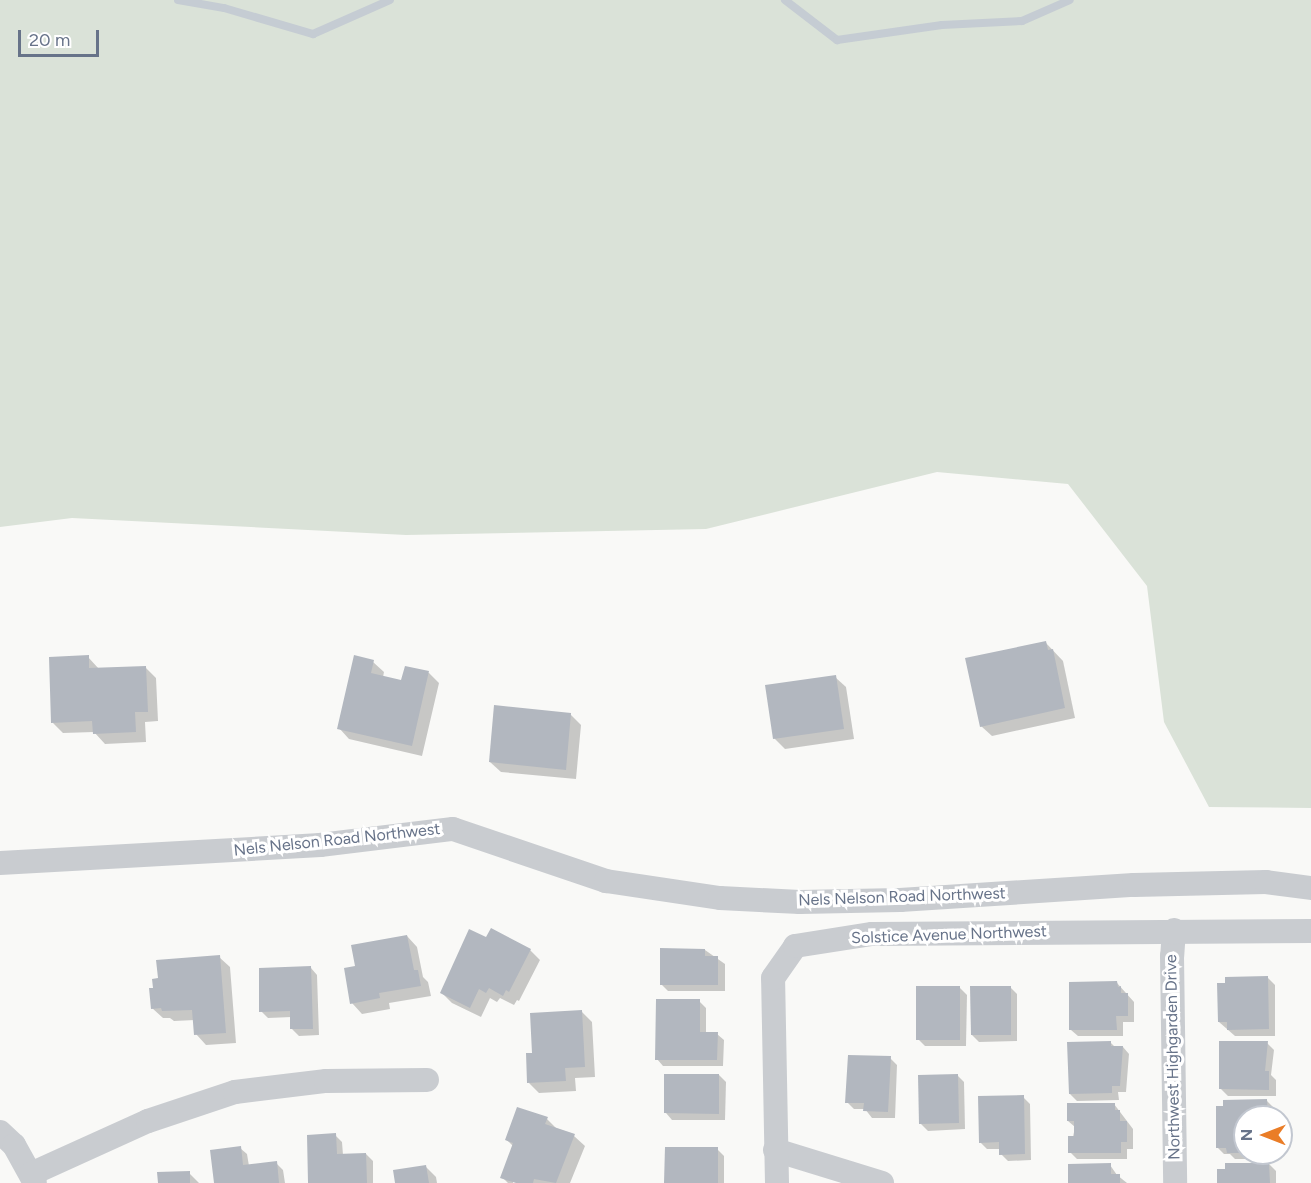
<!DOCTYPE html>
<style>
body{margin:0}
#map{position:relative;width:1311px;height:1183px;overflow:hidden;background:#f9f9f7;font-family:Figtree,sans-serif}
div>[style]{position:absolute}
.green>*{inset:0;background:#dae2d8}
.shadow>*{inset:0;background:#0003}
.stream>*{height:8px;margin:-4px;padding:0 4px;transform-origin:4px;border-radius:4px;background:#c5ccd3}
.building>*{inset:0;background:#b2b7bf}
.street>*{height:24px;margin:-12px;padding:0 12px;transform-origin:12px;border-radius:12px;background:#c9ccd0}
span{translate:-50% -50%;white-space:nowrap;text-align:center;line-height:1.15;-webkit-text-stroke:6px #fff;paint-order:stroke}
.street-label{font-size:16px;color:#677389}
.north{position:absolute;left:1233px;top:1105px;width:60px;height:60px;box-sizing:border-box;background:#fff;border:2px solid #c2c7d0;border-radius:50%;rotate:270deg;font-size:16px;font-weight:700;line-height:24px;text-align:center;color:#677389}
.north::after{content:'';display:block;margin:auto;width:21px;height:27px;background:#ea7d27;clip-path:polygon(50% 0,100% 100%,50% 72%,0 100%)}
.scale{position:absolute;left:18px;top:30px;width:81px;height:27px;box-sizing:border-box;border:3px solid #677389;border-top:0;padding-left:8px;font-size:18px;line-height:21px;white-space:nowrap;color:#677389;-webkit-text-stroke:4px #fff;paint-order:stroke}
</style>
<div id="map">
<div class="green">
<div style="clip-path:polygon(0 0,1311px 0,1311px 808px,1209px 807px,1164px 722px,1147px 586px,1068px 484px,937px 472px,706px 529px,406px 535px,72px 518px,0 527px)"></div>
</div>
<div class="shadow">
<div style="clip-path:polygon(1045px 642px,1063px 661px,1075px 718px,992px 736px,981px 726px)"></div>
<div style="clip-path:polygon(88px 657px,99px 669px,145px 667px,156px 678px,158px 721px,145px 722px,146px 742px,105px 744px,94px 732px,63px 733px,53px 723px)"></div>
<div style="clip-path:polygon(373px 662px,384px 672px,383px 677px,403px 681px,406px 667px,429px 673px,439px 683px,422px 756px,349px 739px,339px 728px)"></div>
<div style="clip-path:polygon(835px 677px,846px 687px,854px 739px,785px 749px,774px 738px)"></div>
<div style="clip-path:polygon(570px 714px,581px 725px,576px 779px,501px 772px,490px 762px)"></div>
<div style="clip-path:polygon(407px 936px,417px 947px,423px 977px,428px 982px,431px 996px,389px 1003px,390px 1009px,362px 1014px,352px 1003px,356px 967px)"></div>
<div style="clip-path:polygon(487px 939px,530px 950px,540px 960px,519px 1001px,517px 1000px,514px 1005px,500px 998px,497px 1002px,490px 998px,481px 1017px,452px 1003px,442px 993px)"></div>
<div style="clip-path:polygon(705px 950px,725px 964px,725px 991px,668px 991px,661px 984px)"></div>
<div style="clip-path:polygon(219px 957px,230px 967px,236px 1043px,206px 1045px,196px 1034px,195px 1020px,174px 1021px,170px 1018px,163px 1018px,152px 1008px,155px 989px)"></div>
<div style="clip-path:polygon(311px 968px,317px 975px,319px 1035px,299px 1036px,292px 1029px,292px 1017px,268px 1018px,261px 1011px)"></div>
<div style="clip-path:polygon(1268px 978px,1275px 985px,1275px 1036px,1235px 1036px,1219px 1022px)"></div>
<div style="clip-path:polygon(1117px 983px,1134px 1002px,1134px 1022px,1123px 1022px,1123px 1036px,1078px 1036px,1071px 1030px)"></div>
<div style="clip-path:polygon(1010px 987px,1017px 994px,1017px 1041px,979px 1042px,972px 1035px)"></div>
<div style="clip-path:polygon(960px 988px,967px 995px,966px 1046px,925px 1046px,918px 1039px)"></div>
<div style="clip-path:polygon(699px 1001px,706px 1008px,706px 1034px,717px 1034px,724px 1040px,723px 1066px,663px 1066px,657px 1059px)"></div>
<div style="clip-path:polygon(581px 1011px,592px 1022px,595px 1077px,575px 1078px,576px 1091px,539px 1093px,529px 1083px,534px 1054px)"></div>
<div style="clip-path:polygon(1110px 1042px,1115px 1047px,1123px 1047px,1129px 1054px,1126px 1092px,1118px 1092px,1119px 1100px,1077px 1101px,1070px 1094px)"></div>
<div style="clip-path:polygon(1267px 1043px,1274px 1050px,1271px 1075px,1276px 1080px,1276px 1096px,1228px 1096px,1221px 1089px)"></div>
<div style="clip-path:polygon(890px 1058px,897px 1065px,895px 1118px,872px 1118px,865px 1109px,854px 1109px,847px 1102px)"></div>
<div style="clip-path:polygon(719px 1075px,726px 1082px,725px 1120px,672px 1120px,666px 1113px)"></div>
<div style="clip-path:polygon(957px 1075px,964px 1082px,965px 1129px,928px 1131px,921px 1124px)"></div>
<div style="clip-path:polygon(1023px 1097px,1030px 1104px,1031px 1160px,1008px 1161px,1001px 1154px,1001px 1149px,987px 1149px,980px 1142px)"></div>
<div style="clip-path:polygon(1267px 1101px,1274px 1108px,1274px 1117px,1245px 1117px,1245px 1153px,1274px 1153px,1274px 1159px,1235px 1159px,1230px 1154px,1224px 1154px,1217px 1147px,1217px 1108px)"></div>
<div style="clip-path:polygon(1114px 1104px,1133px 1129px,1133px 1149px,1127px 1149px,1127px 1159px,1077px 1159px,1070px 1152px,1075px 1127px,1068px 1121px)"></div>
<div style="clip-path:polygon(547px 1119px,558px 1130px,574px 1136px,585px 1146px,570px 1183px,520px 1183px,513px 1180px,513px 1183px,508px 1183px,502px 1177px,513px 1146px,507px 1140px)"></div>
<div style="clip-path:polygon(335px 1135px,342px 1142px,343px 1155px,366px 1154px,373px 1161px,373px 1183px,310px 1183px)"></div>
<div style="clip-path:polygon(240px 1148px,247px 1154px,249px 1166px,276px 1163px,283px 1170px,285px 1183px,216px 1183px)"></div>
<div style="clip-path:polygon(717px 1149px,724px 1156px,724px 1183px,666px 1183px)"></div>
<div style="clip-path:polygon(1269px 1164px,1276px 1171px,1276px 1183px,1217px 1183px)"></div>
<div style="clip-path:polygon(1110px 1165px,1117px 1175px,1127px 1183px,1070px 1183px)"></div>
<div style="clip-path:polygon(425px 1166px,436px 1177px,437px 1183px,397px 1183px)"></div>
<div style="clip-path:polygon(189px 1173px,199px 1183px,159px 1183px)"></div>
</div>
<div class="stream">
<div style="left:178px;top:0;width:47px;rotate:9.9deg"></div>
<div style="left:224px;top:8px;width:93px;rotate:16.3deg"></div>
<div style="left:313px;top:34px;width:84px;rotate:-23.8deg"></div>
<div style="left:785px;top:0;width:66px;rotate:37.6deg"></div>
<div style="left:837px;top:40px;width:106px;rotate:-8.1deg"></div>
<div style="left:942px;top:25px;width:80px;rotate:-2.9deg"></div>
<div style="left:1022px;top:21px;width:52px;rotate:-23.6deg"></div>
</div>
<div class="building">
<div style="clip-path:polygon(1046px 641px,1048px 650px,1053px 649px,1065px 708px,980px 727px,965px 658px)"></div>
<div style="clip-path:polygon(89px 655px,89px 668px,146px 666px,148px 712px,135px 712px,136px 732px,93px 734px,92px 721px,51px 723px,49px 657px)"></div>
<div style="clip-path:polygon(354px 655px,374px 660px,371px 673px,401px 680px,405px 666px,429px 671px,412px 746px,337px 729px)"></div>
<div style="clip-path:polygon(836px 675px,844px 729px,773px 739px,765px 685px)"></div>
<div style="clip-path:polygon(494px 705px,571px 713px,566px 770px,489px 762px)"></div>
<div style="clip-path:polygon(491px 928px,531px 949px,509px 992px,506px 990px,503px 996px,489px 988px,486px 993px,479px 989px,470px 1008px,440px 993px,469px 929px,486px 937px)"></div>
<div style="clip-path:polygon(407px 935px,414px 970px,418px 970px,421px 986px,379px 993px,380px 998px,350px 1004px,344px 968px,355px 966px,351px 945px)"></div>
<div style="clip-path:polygon(660px 948px,705px 949px,705px 956px,718px 956px,718px 985px,660px 985px)"></div>
<div style="clip-path:polygon(220px 955px,226px 1033px,194px 1035px,192px 1010px,162px 1011px,161px 1008px,151px 1009px,149px 988px,153px 988px,152px 979px,158px 978px,156px 960px)"></div>
<div style="clip-path:polygon(311px 966px,313px 1029px,290px 1029px,290px 1011px,259px 1012px,259px 968px)"></div>
<div style="clip-path:polygon(1268px 976px,1269px 1029px,1227px 1030px,1227px 1022px,1218px 1022px,1217px 983px,1225px 983px,1225px 977px)"></div>
<div style="clip-path:polygon(1117px 981px,1118px 987px,1121px 986px,1121px 993px,1128px 993px,1128px 1016px,1116px 1016px,1117px 1030px,1069px 1030px,1069px 982px)"></div>
<div style="clip-path:polygon(916px 986px,960px 986px,960px 1040px,916px 1040px)"></div>
<div style="clip-path:polygon(970px 986px,1011px 986px,1011px 1035px,971px 1035px)"></div>
<div style="clip-path:polygon(656px 999px,700px 999px,700px 1032px,718px 1032px,717px 1060px,655px 1060px)"></div>
<div style="clip-path:polygon(582px 1010px,585px 1067px,565px 1068px,566px 1081px,527px 1083px,526px 1053px,532px 1053px,530px 1013px)"></div>
<div style="clip-path:polygon(1111px 1041px,1111px 1046px,1123px 1046px,1120px 1086px,1112px 1086px,1112px 1093px,1069px 1094px,1067px 1042px)"></div>
<div style="clip-path:polygon(1219px 1041px,1268px 1041px,1265px 1071px,1269px 1071px,1269px 1090px,1219px 1089px)"></div>
<div style="clip-path:polygon(848px 1055px,891px 1056px,888px 1112px,863px 1111px,864px 1103px,845px 1103px)"></div>
<div style="clip-path:polygon(664px 1074px,719px 1074px,719px 1114px,664px 1113px)"></div>
<div style="clip-path:polygon(958px 1074px,959px 1123px,919px 1124px,918px 1075px)"></div>
<div style="clip-path:polygon(1024px 1095px,1025px 1154px,999px 1155px,999px 1142px,979px 1143px,978px 1096px)"></div>
<div style="clip-path:polygon(1267px 1099px,1268px 1117px,1245px 1117px,1245px 1153px,1227px 1153px,1226px 1148px,1216px 1148px,1216px 1106px,1223px 1106px,1223px 1100px)"></div>
<div style="clip-path:polygon(1067px 1103px,1115px 1103px,1115px 1110px,1120px 1110px,1120px 1121px,1127px 1121px,1127px 1142px,1121px 1142px,1121px 1153px,1068px 1153px,1068px 1136px,1074px 1136px,1074px 1121px,1067px 1121px)"></div>
<div style="clip-path:polygon(517px 1107px,548px 1117px,545px 1124px,575px 1134px,556px 1183px,534px 1179px,533px 1183px,516px 1183px,500px 1178px,513px 1143px,505px 1140px)"></div>
<div style="clip-path:polygon(336px 1133px,337px 1154px,366px 1153px,367px 1183px,308px 1183px,307px 1135px)"></div>
<div style="clip-path:polygon(241px 1146px,243px 1165px,277px 1161px,279px 1183px,214px 1183px,210px 1150px)"></div>
<div style="clip-path:polygon(665px 1147px,718px 1147px,718px 1183px,664px 1183px)"></div>
<div style="clip-path:polygon(1111px 1163px,1111px 1174px,1120px 1174px,1120px 1183px,1068px 1183px,1068px 1164px)"></div>
<div style="clip-path:polygon(1225px 1163px,1269px 1163px,1270px 1183px,1217px 1183px,1217px 1169px,1225px 1169px)"></div>
<div style="clip-path:polygon(426px 1165px,429px 1183px,395px 1183px,393px 1170px)"></div>
<div style="clip-path:polygon(190px 1171px,190px 1183px,158px 1183px,157px 1172px)"></div>
</div>
<div class="street">
<div style="left:0;top:863px;width:321px;rotate:-3.2deg"></div>
<div style="left:320px;top:845px;width:134px;rotate:-6.9deg"></div>
<div style="left:453px;top:829px;width:162px;rotate:18.8deg"></div>
<div style="left:606px;top:881px;width:115px;rotate:8.5deg"></div>
<div style="left:720px;top:898px;width:80px;rotate:2.9deg"></div>
<div style="left:800px;top:902px;width:100px;rotate:-1.1deg"></div>
<div style="left:900px;top:900px;width:234px;rotate:-3.7deg"></div>
<div style="left:1134px;top:885px;width:132px;rotate:-1.3deg"></div>
<div style="left:1266px;top:882px;width:45px;rotate:7.6deg"></div>
<div style="left:1174px;top:930px;width:26px;rotate:94deg"></div>
<div style="left:1172px;top:956px;width:227px;rotate:89.2deg"></div>
<div style="left:0;top:1132px;width:19px;rotate:43deg"></div>
<div style="left:14px;top:1145px;width:43px;rotate:61.1deg"></div>
<div style="left:775px;top:1150px;width:112px;rotate:17.1deg"></div>
<div style="left:31px;top:1174px;width:128px;rotate:-24.4deg"></div>
<div style="left:148px;top:1121px;width:92px;rotate:-18.4deg"></div>
<div style="left:235px;top:1092px;width:92px;rotate:-6.9deg"></div>
<div style="left:326px;top:1081px;width:101px;rotate:-0.6deg"></div>
<div style="left:777px;top:1183px;width:205px;rotate:-91.1deg"></div>
<div style="left:773px;top:978px;width:39px;rotate:-55deg"></div>
<div style="left:795px;top:946px;width:78px;rotate:-8.9deg"></div>
<div style="left:872px;top:934px;width:439px;rotate:-0.4deg"></div>
</div>
<div class="street-label">
<span style="left:337px;top:840px;rotate:-6deg">Nels Nelson Road Northwest</span>
<span style="left:902px;top:897px;rotate:-2deg">Nels Nelson Road Northwest</span>
<span style="left:949px;top:935px;rotate:-2deg">Solstice Avenue Northwest</span>
<span style="left:1173px;top:1057px;rotate:-91deg">Northwest Highgarden Drive</span>
</div>
<div class="north">N</div>
<div class="scale">20 m</div>
</div>
